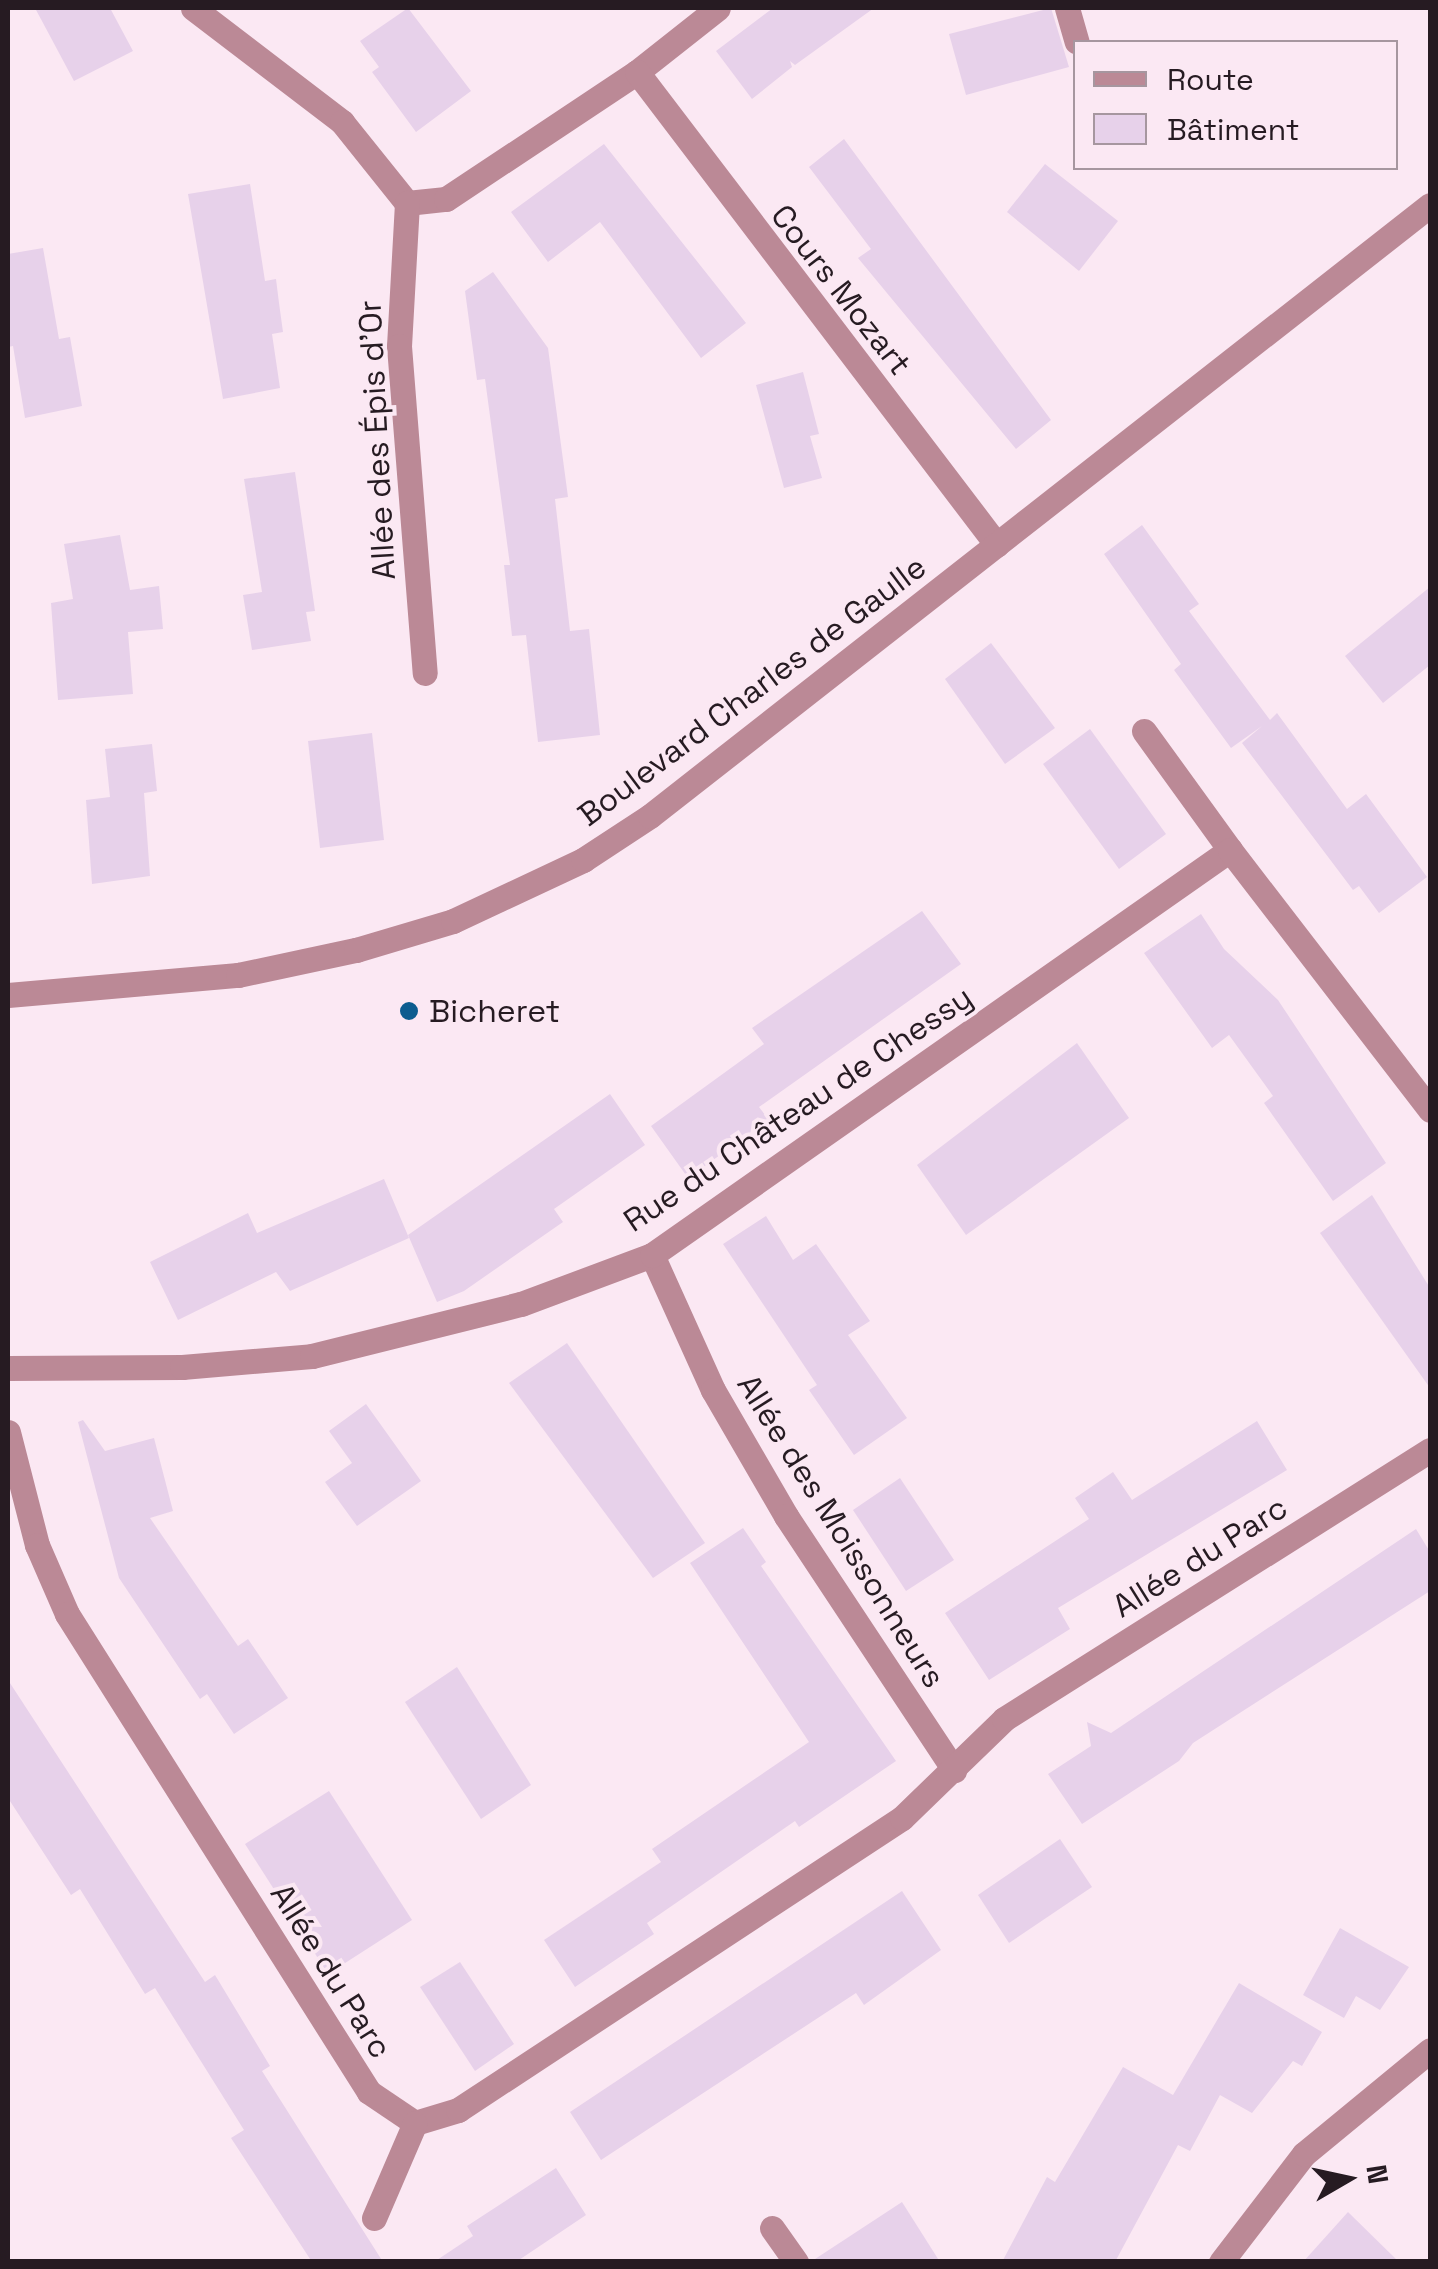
<!DOCTYPE html>
<meta charset="utf-8">
<style>
body{margin:0}
#map{position:relative;width:1438px;height:2269px;overflow:hidden;background:#fbe8f3;font-family:"Space Grotesk",sans-serif}
div>[style]{position:absolute}
.building>*{inset:0;background:#e7d1ea}
.minor>*{height:25px;margin:-12.5px;padding:0 12.5px;transform-origin:12.5px;border-radius:12.5px;background:#bb8996}
.dots>*{width:28px;height:28px;translate:-50% -50%;box-sizing:border-box;border:5px solid #fbe8f3;border-radius:50%}
span{translate:-50% -50%;white-space:nowrap;text-align:center;line-height:1.15;-webkit-text-stroke:8px #fbe8f3;paint-order:stroke}
.street-label{font-size:32px;color:#261b22}
.poi-label{font-size:32px;color:#261b22}
.left{translate:0 -50%;text-align:left}
.frame{position:absolute;inset:0;border:10px solid #261b22;pointer-events:none}
.legend{position:absolute;left:1073px;top:40px;width:325px;height:130px;box-sizing:border-box;background:#fbe8f3;border:2px solid #a6969f;margin:0;padding:12px 18px;list-style:none;font-size:30px;color:#261b22}
.legend li{display:flex;align-items:center;gap:20px;height:50px}
.legend b{width:50px;border:2px solid #a6969f}
.north{position:absolute;left:1298px;top:2129px;width:100px;height:100px;-webkit-text-stroke:8px #fbe8f3;paint-order:stroke;rotate:81deg;font-size:28px;font-weight:700;line-height:40px;text-align:center;color:#261b22}
.north::after{content:'';display:block;margin:auto;width:35px;height:45px;background:#261b22;clip-path:polygon(50% 0,100% 100%,50% 72%,0 100%)}
</style>
<div id="map">
<div class="building">
<div style="clip-path:polygon(35px 8px,110px 8px,133px 51px,74px 81px)"></div>
<div style="clip-path:polygon(408px 8px,471px 91px,416px 132px,372px 72px,379px 67px,360px 41px)"></div>
<div style="clip-path:polygon(773px 8px,874px 8px,795px 65px,790px 61px,792px 67px,752px 99px,716px 51px)"></div>
<div style="clip-path:polygon(1051px 8px,1069px 67px,966px 95px,949px 34px)"></div>
<div style="clip-path:polygon(844px 139px,1051px 420px,1016px 449px,858px 258px,871px 249px,809px 167px)"></div>
<div style="clip-path:polygon(604px 144px,746px 323px,701px 358px,600px 222px,548px 262px,511px 212px)"></div>
<div style="clip-path:polygon(1045px 164px,1118px 221px,1079px 271px,1007px 212px)"></div>
<div style="clip-path:polygon(250px 184px,265px 281px,276px 279px,279px 303px,283px 332px,272px 334px,280px 388px,223px 399px,188px 194px)"></div>
<div style="clip-path:polygon(43px 248px,59px 339px,70px 337px,82px 406px,25px 418px,13px 346px,8px 347px,8px 254px)"></div>
<div style="clip-path:polygon(493px 272px,548px 348px,568px 497px,555px 499px,570px 631px,589px 629px,600px 735px,538px 742px,526px 635px,512px 636px,504px 565px,510px 565px,485px 379px,477px 380px,465px 291px)"></div>
<div style="clip-path:polygon(803px 372px,819px 434px,810px 436px,822px 478px,784px 488px,756px 385px)"></div>
<div style="clip-path:polygon(295px 472px,315px 611px,306px 612px,311px 641px,252px 650px,243px 595px,262px 592px,244px 479px)"></div>
<div style="clip-path:polygon(1142px 525px,1199px 604px,1189px 611px,1270px 720px,1277px 713px,1347px 809px,1366px 794px,1427px 877px,1379px 913px,1359px 886px,1353px 890px,1242px 743px,1262px 726px,1231px 748px,1174px 670px,1181px 664px,1104px 554px)"></div>
<div style="clip-path:polygon(120px 535px,130px 590px,159px 586px,163px 629px,128px 632px,133px 694px,58px 700px,51px 603px,73px 599px,64px 544px)"></div>
<div style="clip-path:polygon(1430px 587px,1430px 665px,1383px 703px,1345px 656px)"></div>
<div style="clip-path:polygon(991px 643px,1055px 728px,1005px 764px,945px 679px)"></div>
<div style="clip-path:polygon(1090px 729px,1166px 834px,1119px 869px,1043px 764px)"></div>
<div style="clip-path:polygon(372px 733px,384px 840px,320px 848px,308px 741px)"></div>
<div style="clip-path:polygon(152px 744px,157px 791px,144px 793px,150px 876px,92px 884px,86px 800px,110px 797px,105px 749px)"></div>
<div style="clip-path:polygon(922px 911px,961px 964px,759px 1107px,769px 1120px,688px 1178px,651px 1126px,764px 1044px,752px 1028px)"></div>
<div style="clip-path:polygon(1201px 914px,1224px 949px,1278px 1000px,1386px 1163px,1333px 1201px,1264px 1103px,1273px 1096px,1229px 1035px,1212px 1048px,1144px 953px)"></div>
<div style="clip-path:polygon(1077px 1043px,1129px 1118px,966px 1235px,917px 1165px)"></div>
<div style="clip-path:polygon(610px 1094px,645px 1145px,554px 1209px,563px 1222px,464px 1291px,437px 1302px,408px 1235px)"></div>
<div style="clip-path:polygon(384px 1179px,409px 1238px,290px 1291px,276px 1272px,178px 1320px,150px 1262px,248px 1213px,257px 1233px)"></div>
<div style="clip-path:polygon(1372px 1195px,1430px 1288px,1430px 1388px,1320px 1233px)"></div>
<div style="clip-path:polygon(766px 1216px,793px 1260px,816px 1244px,870px 1321px,848px 1335px,907px 1418px,854px 1455px,809px 1390px,817px 1385px,723px 1244px)"></div>
<div style="clip-path:polygon(567px 1343px,705px 1543px,653px 1578px,509px 1383px)"></div>
<div style="clip-path:polygon(366px 1404px,421px 1481px,357px 1526px,325px 1482px,352px 1463px,329px 1431px)"></div>
<div style="clip-path:polygon(83px 1420px,105px 1451px,154px 1438px,173px 1511px,150px 1518px,238px 1646px,248px 1639px,288px 1698px,234px 1734px,207px 1694px,200px 1699px,119px 1578px,78px 1422px)"></div>
<div style="clip-path:polygon(1257px 1421px,1287px 1470px,1058px 1608px,1070px 1629px,989px 1680px,945px 1613px,1089px 1519px,1075px 1498px,1113px 1472px,1132px 1500px)"></div>
<div style="clip-path:polygon(900px 1478px,954px 1560px,906px 1591px,853px 1510px)"></div>
<div style="clip-path:polygon(743px 1528px,766px 1562px,761px 1566px,896px 1761px,799px 1827px,795px 1821px,647px 1923px,654px 1934px,575px 1987px,544px 1940px,661px 1862px,652px 1849px,809px 1742px,690px 1563px)"></div>
<div style="clip-path:polygon(1416px 1529px,1430px 1552px,1430px 1591px,1193px 1743px,1179px 1761px,1082px 1824px,1048px 1774px,1091px 1746px,1087px 1722px,1111px 1733px)"></div>
<div style="clip-path:polygon(457px 1667px,531px 1785px,481px 1819px,405px 1702px)"></div>
<div style="clip-path:polygon(8px 1680px,205px 1982px,215px 1975px,270px 2066px,262px 2071px,383px 2262px,312px 2262px,231px 2138px,244px 2130px,155px 1988px,145px 1994px,80px 1889px,71px 1895px,8px 1798px)"></div>
<div style="clip-path:polygon(329px 1791px,412px 1920px,328px 1974px,245px 1844px)"></div>
<div style="clip-path:polygon(1060px 1839px,1092px 1887px,1009px 1943px,978px 1895px)"></div>
<div style="clip-path:polygon(902px 1891px,941px 1950px,864px 2005px,856px 1993px,601px 2160px,570px 2112px)"></div>
<div style="clip-path:polygon(1340px 1928px,1409px 1967px,1380px 2010px,1356px 1996px,1344px 2018px,1303px 1995px)"></div>
<div style="clip-path:polygon(460px 1962px,514px 2044px,475px 2071px,420px 1987px)"></div>
<div style="clip-path:polygon(1239px 1983px,1322px 2032px,1302px 2066px,1293px 2061px,1252px 2113px,1220px 2095px,1190px 2151px,1178px 2145px,1115px 2262px,1002px 2262px,1047px 2177px,1055px 2182px,1123px 2067px,1173px 2095px)"></div>
<div style="clip-path:polygon(556px 2168px,586px 2215px,516px 2262px,434px 2262px,473px 2236px,467px 2226px)"></div>
<div style="clip-path:polygon(902px 2202px,940px 2262px,812px 2262px,812px 2261px)"></div>
<div style="clip-path:polygon(1348px 2212px,1399px 2262px,1303px 2262px)"></div>
</div>
<div class="minor">
<div style="left:193px;top:8px;width:188px;rotate:37.4deg"></div>
<div style="left:342px;top:122px;width:104px;rotate:51.3deg"></div>
<div style="left:407px;top:203px;width:39px;rotate:-6deg"></div>
<div style="left:446px;top:199px;width:229px;rotate:-33.6deg"></div>
<div style="left:637px;top:72px;width:103px;rotate:-38.3deg"></div>
<div style="left:1067px;top:8px;width:35px;rotate:74deg"></div>
<div style="left:637px;top:72px;width:594px;rotate:52.73deg"></div>
<div style="left:407px;top:203px;width:143px;rotate:93.2deg"></div>
<div style="left:399px;top:346px;width:328px;rotate:85.5deg"></div>
<div style="left:1144px;top:731px;width:147px;rotate:54.1deg"></div>
<div style="left:8px;top:995px;width:231px;rotate:-5deg"></div>
<div style="left:238px;top:975px;width:121px;rotate:-12deg"></div>
<div style="left:356px;top:950px;width:101px;rotate:-16.6deg"></div>
<div style="left:453px;top:921px;width:144px;rotate:-25.1deg"></div>
<div style="left:583px;top:860px;width:80px;rotate:-33.3deg"></div>
<div style="left:650px;top:816px;width:991px;rotate:-38.07deg"></div>
<div style="left:652px;top:1255px;width:148px;rotate:65.7deg"></div>
<div style="left:713px;top:1390px;width:146px;rotate:59.9deg"></div>
<div style="left:786px;top:1516px;width:305px;rotate:56.5deg"></div>
<div style="left:8px;top:1368px;width:174px;rotate:-0.3deg"></div>
<div style="left:182px;top:1367px;width:130px;rotate:-4.8deg"></div>
<div style="left:312px;top:1356px;width:215px;rotate:-14deg"></div>
<div style="left:521px;top:1304px;width:140px;rotate:-20.5deg"></div>
<div style="left:652px;top:1255px;width:706px;rotate:-35.02deg"></div>
<div style="left:1230px;top:850px;width:328px;rotate:52.4deg"></div>
<div style="left:8px;top:1432px;width:117px;rotate:75.6deg"></div>
<div style="left:37px;top:1545px;width:75px;rotate:66.5deg"></div>
<div style="left:67px;top:1614px;width:565px;rotate:57.72deg"></div>
<div style="left:369px;top:2092px;width:55px;rotate:34deg"></div>
<div style="left:415px;top:2123px;width:45px;rotate:-16.8deg"></div>
<div style="left:458px;top:2110px;width:531px;rotate:-33.33deg"></div>
<div style="left:902px;top:1818px;width:142px;rotate:-44.1deg"></div>
<div style="left:1004px;top:1719px;width:504px;rotate:-32.27deg"></div>
<div style="left:374px;top:2218px;width:103px;rotate:-66.7deg"></div>
<div style="left:772px;top:2228px;width:42px;rotate:54.8deg"></div>
<div style="left:1221px;top:2262px;width:136px;rotate:-52.5deg"></div>
<div style="left:1304px;top:2154px;width:163px;rotate:-39.5deg"></div>
</div>
<div class="dots">
<div style="left:409px;top:1011px;background:#0c5c8f"></div>
</div>
<div class="street-label">
<span style="left:841px;top:290px;rotate:52deg">Cours Mozart</span>
<span style="left:377px;top:440px;rotate:-93deg">Allée des Épis d'Or</span>
<span style="left:752px;top:691px;rotate:-37deg">Boulevard Charles de Gaulle</span>
<span style="left:798px;top:1109px;rotate:-34deg">Rue du Château de Chessy</span>
<span style="left:841px;top:1531px;rotate:58deg">Allée des Moissonneurs</span>
<span style="left:1200px;top:1557px;rotate:-32deg">Allée du Parc</span>
<span style="left:331px;top:1971px;rotate:58deg">Allée du Parc</span>
</div>
<div class="poi-label">
<span class="left" style="left:429px;top:1011px">Bicheret</span>
</div>
<div class="frame"></div>
<ul class="legend">
<li><b style="height:12px;background:#bb8996"></b>Route</li>
<li><b style="height:28px;background:#e7d1ea"></b>Bâtiment</li>
</ul>
<div class="north">N</div>
</div>
